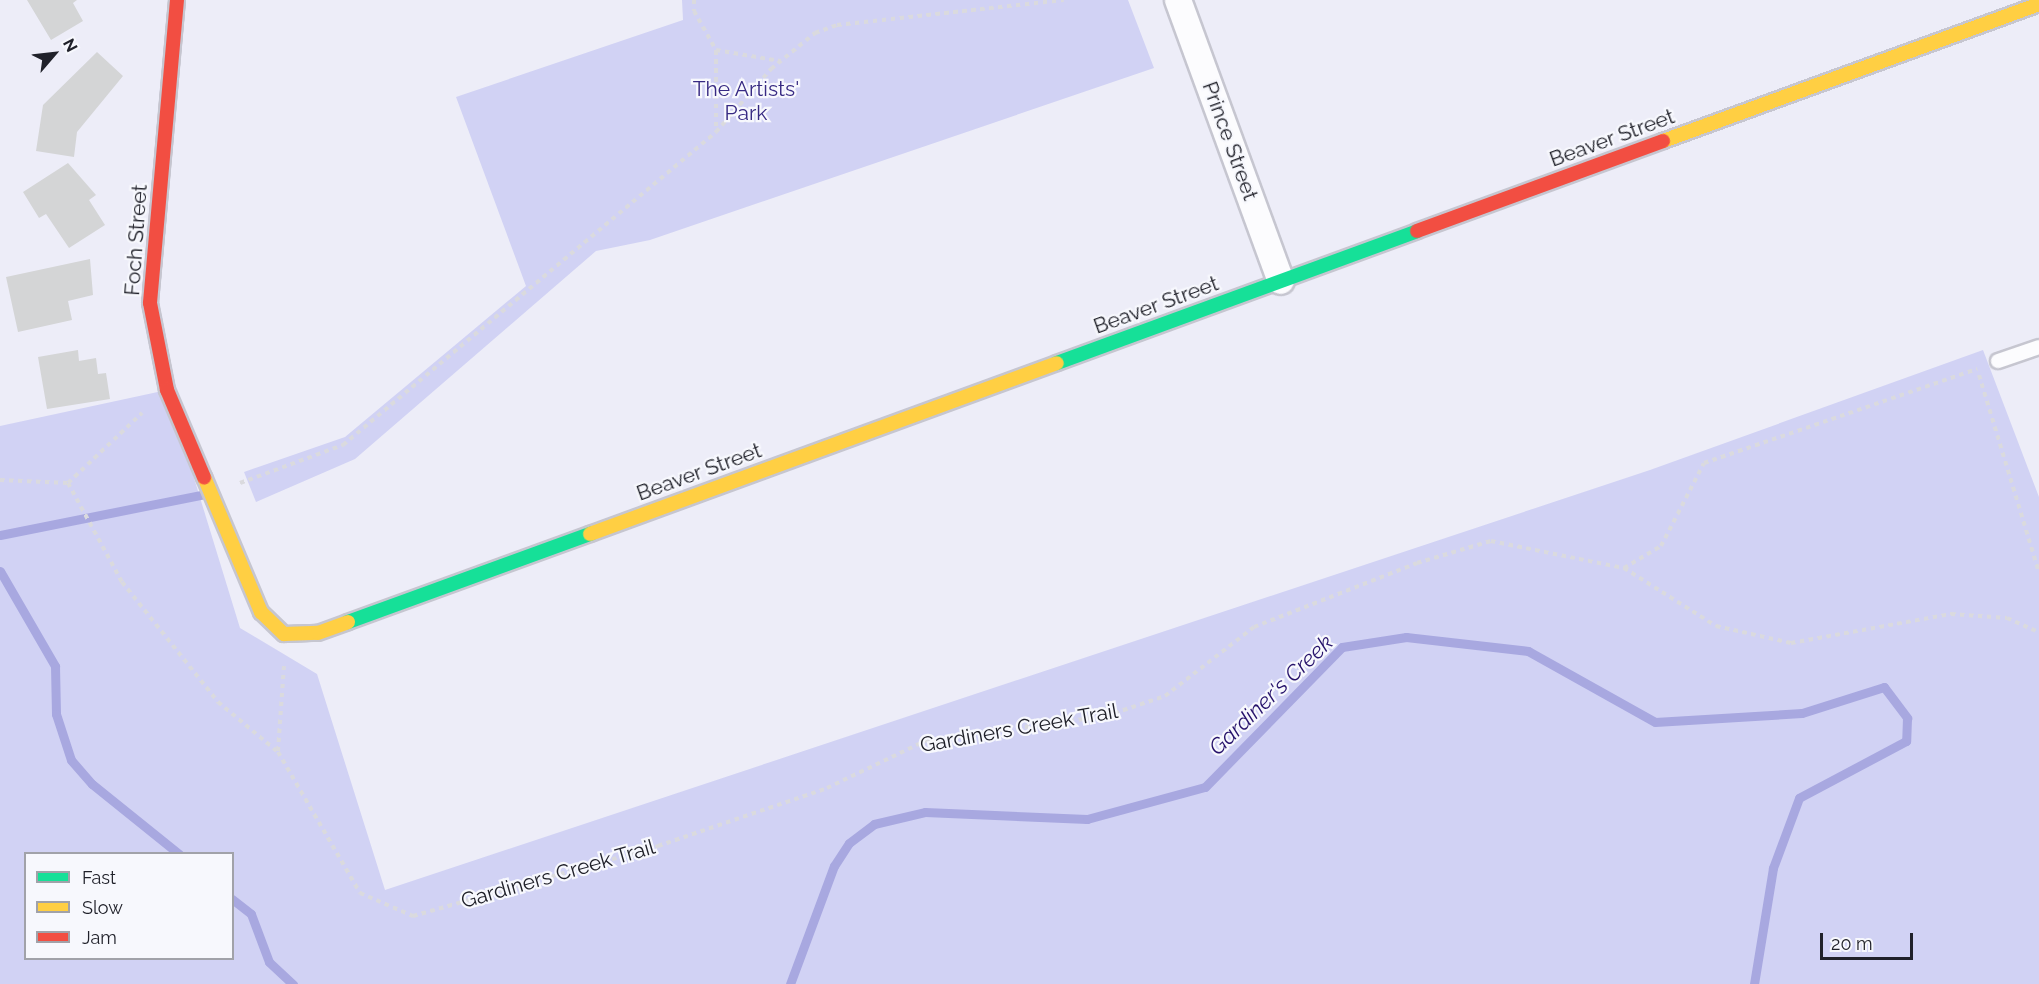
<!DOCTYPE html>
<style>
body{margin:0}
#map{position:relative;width:2039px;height:984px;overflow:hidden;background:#ededf8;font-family:Raleway,sans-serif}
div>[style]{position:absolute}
.green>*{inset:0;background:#d1d2f4}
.stream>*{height:9px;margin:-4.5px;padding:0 4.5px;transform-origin:4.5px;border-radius:4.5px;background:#a8a8e0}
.building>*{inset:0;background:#d4d5d6}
.path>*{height:4px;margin-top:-2px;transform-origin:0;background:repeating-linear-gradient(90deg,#dadade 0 4.5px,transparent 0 9px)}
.roads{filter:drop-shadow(2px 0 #c6c6d0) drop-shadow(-2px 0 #c6c6d0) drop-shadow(0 2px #c6c6d0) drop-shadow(0 -2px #c6c6d0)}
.lane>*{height:14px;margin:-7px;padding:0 7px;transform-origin:7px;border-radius:7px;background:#fcfcfe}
.street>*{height:26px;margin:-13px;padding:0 13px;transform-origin:13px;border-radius:13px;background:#fcfcfe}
.fast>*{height:14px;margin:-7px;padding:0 7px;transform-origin:7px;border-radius:7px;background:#16e098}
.slow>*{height:14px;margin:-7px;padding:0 7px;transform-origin:7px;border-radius:7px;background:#ffcf43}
.jam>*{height:14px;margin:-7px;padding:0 7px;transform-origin:7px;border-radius:7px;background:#f24e42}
span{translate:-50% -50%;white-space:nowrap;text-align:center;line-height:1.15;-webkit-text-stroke:4.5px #f7f8fd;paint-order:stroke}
.park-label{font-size:21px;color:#372a83}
.street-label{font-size:21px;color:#20212a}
.water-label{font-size:22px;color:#26126b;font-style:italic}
.legend{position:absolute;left:24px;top:852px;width:210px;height:108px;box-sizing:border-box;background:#f7f8fd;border:2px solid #a1a2a9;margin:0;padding:8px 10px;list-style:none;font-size:18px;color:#20212a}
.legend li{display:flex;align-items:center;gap:12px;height:30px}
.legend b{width:30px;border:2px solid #a1a2a9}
.north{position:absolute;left:24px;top:24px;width:60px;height:60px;-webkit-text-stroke:4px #f7f8fd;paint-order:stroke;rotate:62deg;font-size:16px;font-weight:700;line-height:24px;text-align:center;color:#20212a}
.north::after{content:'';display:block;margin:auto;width:21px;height:27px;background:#20212a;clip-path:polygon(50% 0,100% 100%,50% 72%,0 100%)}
.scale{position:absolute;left:1820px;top:933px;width:93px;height:27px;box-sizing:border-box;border:3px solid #20212a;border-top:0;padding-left:8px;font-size:18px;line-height:21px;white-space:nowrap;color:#20212a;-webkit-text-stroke:4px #f7f8fd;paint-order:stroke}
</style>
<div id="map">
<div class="green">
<div style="clip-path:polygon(682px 0,1128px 0,1154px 68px,650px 240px,596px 251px,355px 459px,256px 502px,244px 472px,345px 437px,526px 286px,456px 97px,683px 20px)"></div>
<div style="clip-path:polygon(evenodd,1983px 350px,2039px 497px,2039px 984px,0 984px,0 426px,167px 390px,240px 628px,317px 674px,385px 890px,1650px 470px,1983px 350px,26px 854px,232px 854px,232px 958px,26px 958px,26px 854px)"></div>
</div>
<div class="stream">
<div style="left:0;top:535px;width:209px;rotate:-11.3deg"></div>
<div style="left:0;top:571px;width:110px;rotate:59.9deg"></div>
<div style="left:55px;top:666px;width:48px;rotate:88.8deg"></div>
<div style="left:56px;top:714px;width:48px;rotate:71.9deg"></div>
<div style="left:71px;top:760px;width:32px;rotate:49deg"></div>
<div style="left:92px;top:784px;width:112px;rotate:38.8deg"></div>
<div style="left:232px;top:899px;width:24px;rotate:38deg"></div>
<div style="left:251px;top:914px;width:51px;rotate:69.4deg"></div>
<div style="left:269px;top:962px;width:33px;rotate:43deg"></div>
<div style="left:790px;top:984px;width:126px;rotate:-69.6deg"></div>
<div style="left:834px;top:866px;width:27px;rotate:-57deg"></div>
<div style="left:849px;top:843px;width:31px;rotate:-37deg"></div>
<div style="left:874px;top:824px;width:52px;rotate:-13.2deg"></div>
<div style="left:925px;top:812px;width:162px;rotate:2.5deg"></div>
<div style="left:1087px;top:819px;width:122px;rotate:-15.2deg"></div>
<div style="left:1205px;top:787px;width:196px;rotate:-45.6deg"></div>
<div style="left:1342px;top:647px;width:65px;rotate:-8.9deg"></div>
<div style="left:1406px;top:637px;width:123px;rotate:6.5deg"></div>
<div style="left:1528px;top:651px;width:145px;rotate:29.2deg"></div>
<div style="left:1655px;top:722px;width:147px;rotate:-3.5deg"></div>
<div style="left:1802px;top:713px;width:86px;rotate:-17.6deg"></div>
<div style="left:1884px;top:687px;width:39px;rotate:53deg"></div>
<div style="left:1907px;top:718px;width:23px;rotate:92deg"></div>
<div style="left:1906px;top:741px;width:121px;rotate:152deg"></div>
<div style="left:1799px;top:798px;width:75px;rotate:110.4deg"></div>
<div style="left:1773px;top:868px;width:118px;rotate:99.3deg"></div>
</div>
<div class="building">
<div style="clip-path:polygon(27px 0,77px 0,73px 3px,83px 21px,51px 40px)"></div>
<div style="clip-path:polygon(97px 52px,123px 76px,77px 132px,74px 157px,36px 151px,43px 105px)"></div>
<div style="clip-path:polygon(68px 163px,96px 195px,89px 200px,105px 225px,69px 248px,46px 214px,39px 218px,23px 192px)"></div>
<div style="clip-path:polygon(90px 259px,93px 295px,68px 301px,72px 320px,18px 332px,6px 277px)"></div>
<div style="clip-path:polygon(78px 350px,79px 361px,96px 358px,98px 374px,106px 373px,110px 399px,47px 409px,38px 357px)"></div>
</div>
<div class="path">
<div style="left:694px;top:0;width:11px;rotate:90deg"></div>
<div style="left:694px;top:11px;width:45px;rotate:60.6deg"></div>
<div style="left:716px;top:50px;width:81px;rotate:90deg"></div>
<div style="left:716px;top:50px;width:65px;rotate:9.8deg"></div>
<div style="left:1979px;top:375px;width:206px;rotate:73.1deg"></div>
<div style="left:0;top:480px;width:68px;rotate:2.5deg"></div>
<div style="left:68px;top:483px;width:113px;rotate:61.4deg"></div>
<div style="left:122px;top:582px;width:154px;rotate:51.3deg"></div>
<div style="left:218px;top:702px;width:78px;rotate:39.8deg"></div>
<div style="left:278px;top:752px;width:163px;rotate:59.8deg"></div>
<div style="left:360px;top:893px;width:58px;rotate:23.5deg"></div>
<div style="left:413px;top:916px;width:255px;rotate:-15.9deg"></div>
<div style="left:658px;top:846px;width:179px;rotate:-18.9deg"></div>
<div style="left:827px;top:788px;width:111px;rotate:-25.6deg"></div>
<div style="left:927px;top:740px;width:181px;rotate:-7.6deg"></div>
<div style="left:1106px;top:716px;width:62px;rotate:-18.7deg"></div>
<div style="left:1165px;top:696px;width:113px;rotate:-37.8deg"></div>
<div style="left:1254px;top:627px;width:175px;rotate:-21.4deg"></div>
<div style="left:1417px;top:563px;width:77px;rotate:-16.6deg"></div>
<div style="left:1491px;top:541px;width:136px;rotate:11.5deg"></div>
<div style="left:1624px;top:568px;width:109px;rotate:32.2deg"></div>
<div style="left:1716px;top:626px;width:77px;rotate:12.8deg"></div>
<div style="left:1791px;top:643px;width:163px;rotate:-10.3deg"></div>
<div style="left:1951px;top:614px;width:56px;rotate:4.1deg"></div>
<div style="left:2007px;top:618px;width:35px;rotate:24deg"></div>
<div style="left:68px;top:483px;width:102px;rotate:-43.4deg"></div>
<div style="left:240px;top:483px;width:110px;rotate:-20.3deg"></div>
<div style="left:343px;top:445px;width:487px;rotate:-40deg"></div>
<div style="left:716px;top:132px;width:84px;rotate:-48.9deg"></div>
<div style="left:771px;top:69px;width:57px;rotate:-39.3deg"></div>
<div style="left:815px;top:33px;width:23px;rotate:-20deg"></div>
<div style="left:837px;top:25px;width:228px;rotate:-6.3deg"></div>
<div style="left:1624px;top:568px;width:43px;rotate:-30.7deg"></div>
<div style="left:1661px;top:546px;width:93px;rotate:-62.6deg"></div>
<div style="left:1704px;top:463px;width:289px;rotate:-19deg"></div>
<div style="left:278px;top:751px;width:85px;rotate:-86deg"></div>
</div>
<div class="roads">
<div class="lane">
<div style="left:1998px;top:361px;width:43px;rotate:-18.9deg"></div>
</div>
<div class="street">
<div style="left:1178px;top:0;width:299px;rotate:69.9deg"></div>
</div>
<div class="fast">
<div style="left:1057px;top:363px;width:383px;rotate:-20.1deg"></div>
<div style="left:348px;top:622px;width:258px;rotate:-20deg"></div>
</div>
<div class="slow">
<div style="left:1663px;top:141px;width:400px;rotate:-20deg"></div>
<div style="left:204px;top:477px;width:147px;rotate:67.1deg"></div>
<div style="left:261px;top:612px;width:32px;rotate:44deg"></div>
<div style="left:284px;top:634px;width:34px;rotate:-2deg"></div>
<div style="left:318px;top:633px;width:32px;rotate:-20deg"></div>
<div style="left:590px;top:534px;width:497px;rotate:-20.1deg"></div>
</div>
<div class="jam">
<div style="left:177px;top:0;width:304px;rotate:95.1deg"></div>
<div style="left:150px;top:303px;width:89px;rotate:78.9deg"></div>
<div style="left:167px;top:390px;width:95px;rotate:67deg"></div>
<div style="left:1417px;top:231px;width:262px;rotate:-20.1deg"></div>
</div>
</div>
<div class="park-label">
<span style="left:746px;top:101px">The Artists'<br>Park</span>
</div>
<div class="street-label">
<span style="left:1612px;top:138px;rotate:-20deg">Beaver Street</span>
<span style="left:1230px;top:141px;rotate:70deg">Prince Street</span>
<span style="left:136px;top:240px;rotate:-86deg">Foch Street</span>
<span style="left:1156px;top:305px;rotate:-20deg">Beaver Street</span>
<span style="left:699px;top:472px;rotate:-20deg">Beaver Street</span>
<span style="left:1019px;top:728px;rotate:-10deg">Gardiners Creek Trail</span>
<span style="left:558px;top:874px;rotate:-16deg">Gardiners Creek Trail</span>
</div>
<div class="water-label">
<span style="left:1271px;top:695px;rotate:-44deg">Gardiner's Creek</span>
</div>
<ul class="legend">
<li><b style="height:8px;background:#16e098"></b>Fast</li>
<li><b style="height:8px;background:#ffcf43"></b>Slow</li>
<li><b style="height:8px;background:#f24e42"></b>Jam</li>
</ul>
<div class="north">N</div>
<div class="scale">20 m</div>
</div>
